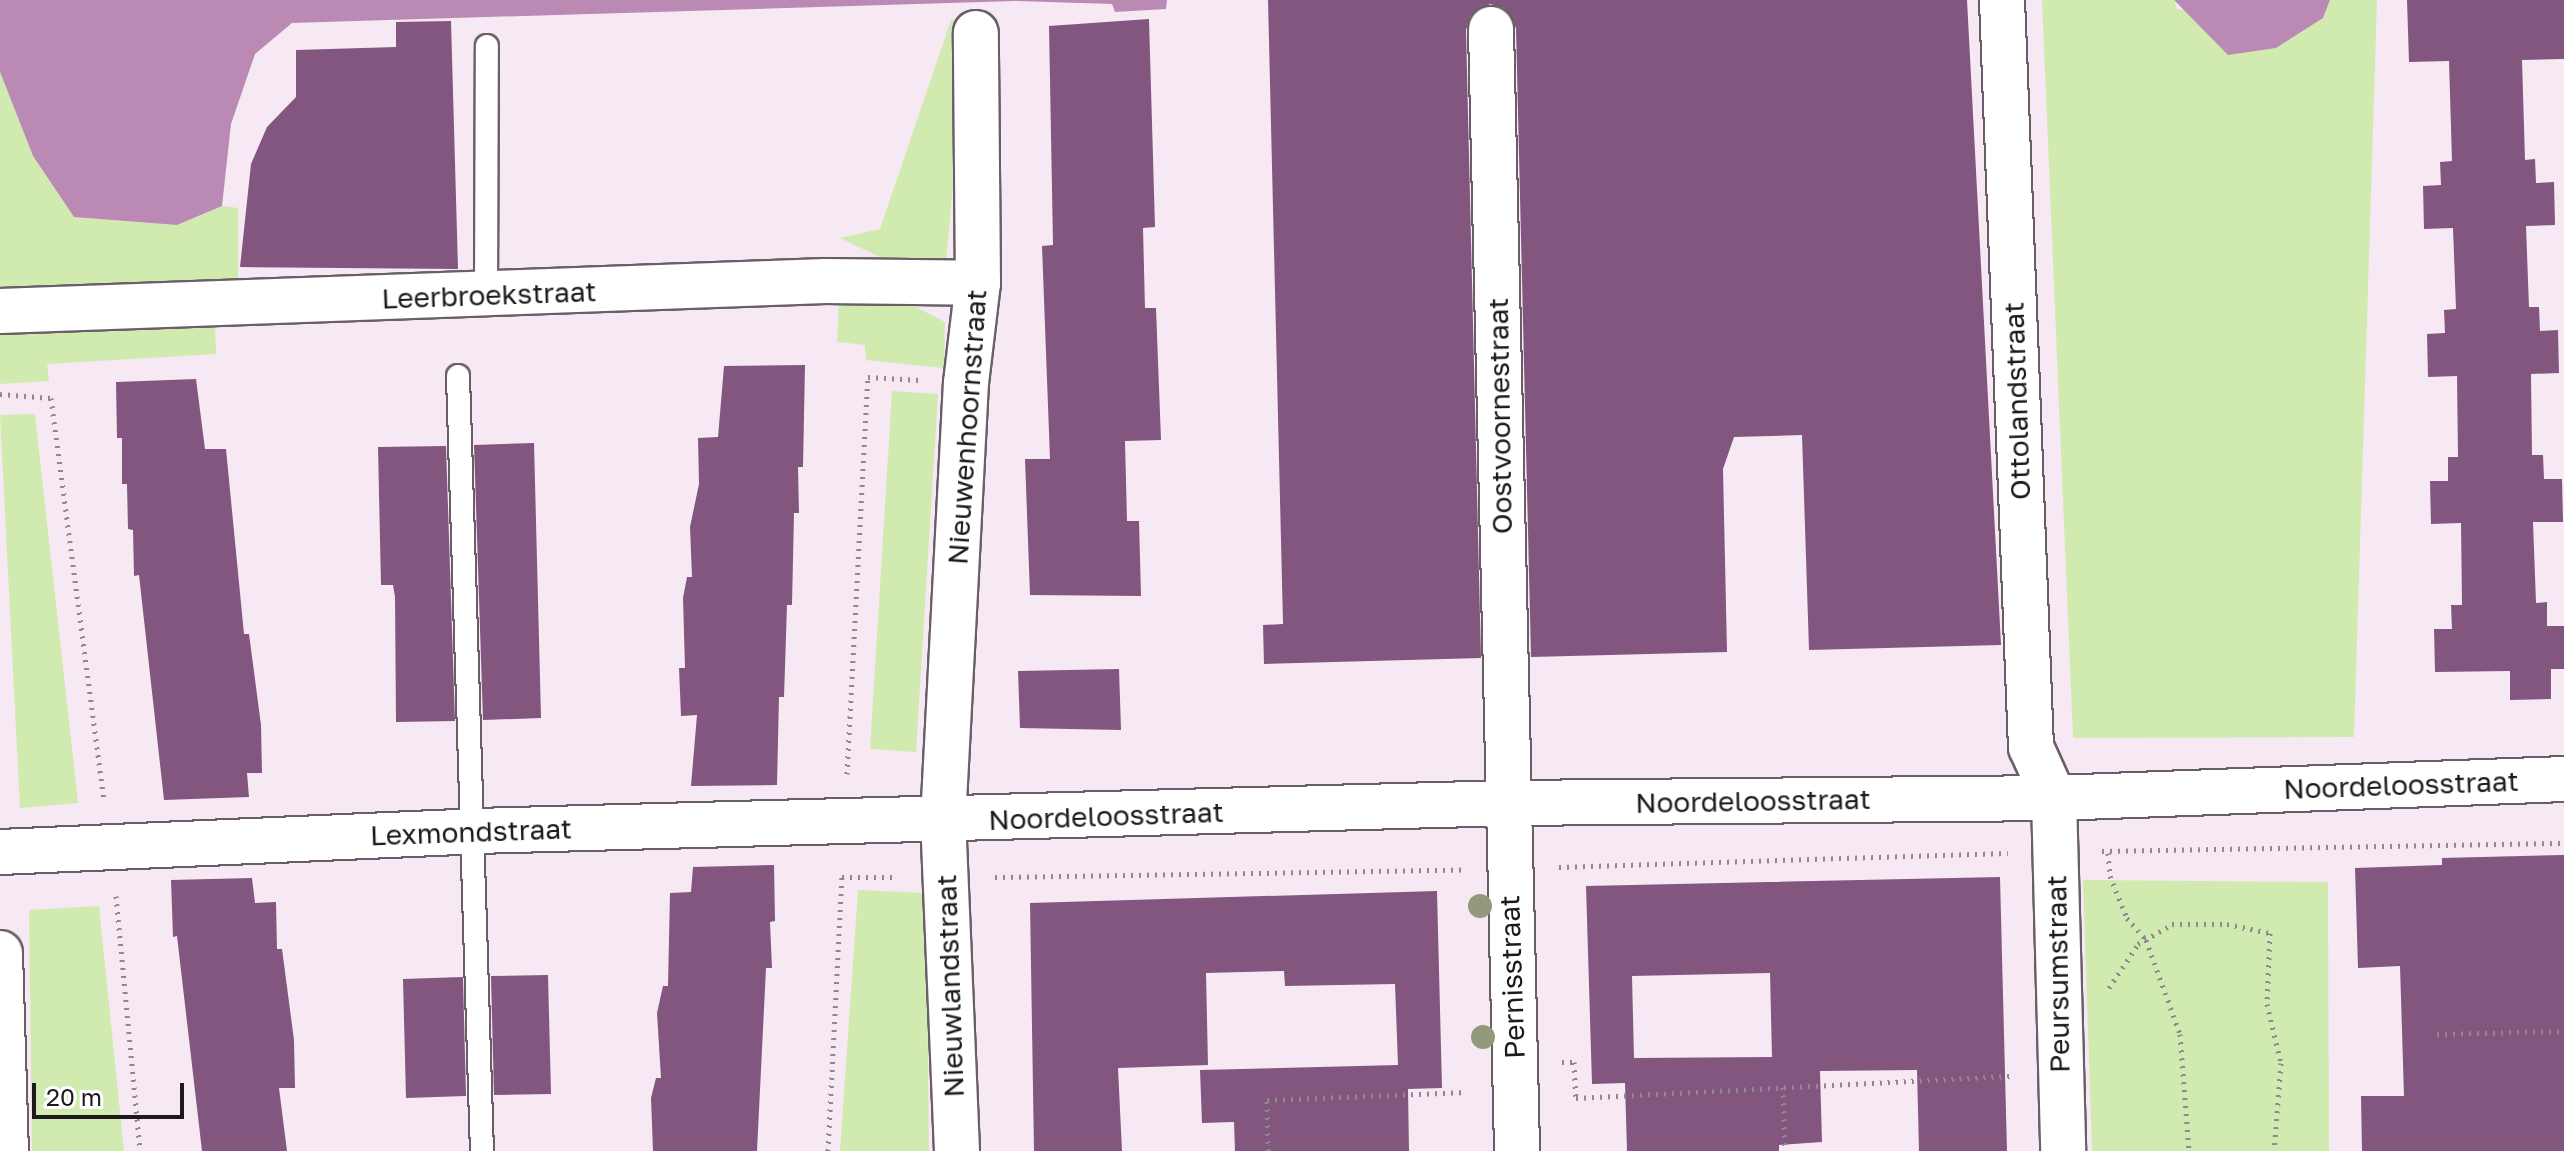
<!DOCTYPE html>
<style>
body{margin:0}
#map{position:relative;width:2564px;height:1151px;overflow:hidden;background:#f6e9f4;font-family:"Golos Text",sans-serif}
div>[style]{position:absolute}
.green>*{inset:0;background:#d1eaaf}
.water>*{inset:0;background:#ba8ab5}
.building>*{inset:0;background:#82567e}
.path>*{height:5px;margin-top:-2.5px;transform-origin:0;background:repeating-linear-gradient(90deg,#90878f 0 2px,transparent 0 8px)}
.roads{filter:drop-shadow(2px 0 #6a5f69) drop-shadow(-2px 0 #6a5f69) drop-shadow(0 2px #6a5f69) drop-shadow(0 -2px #6a5f69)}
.lane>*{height:22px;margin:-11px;padding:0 11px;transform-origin:11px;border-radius:11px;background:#fff}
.street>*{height:44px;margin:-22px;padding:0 22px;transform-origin:22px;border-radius:22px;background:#fff}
.trees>*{width:24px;height:24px;margin:-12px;border-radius:50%;background:#93997c}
span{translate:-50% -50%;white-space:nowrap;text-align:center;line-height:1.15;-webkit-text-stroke:8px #fff;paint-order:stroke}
.street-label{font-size:28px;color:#1d191d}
.scale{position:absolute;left:32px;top:1083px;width:152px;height:36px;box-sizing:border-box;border:4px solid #1d191d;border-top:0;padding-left:10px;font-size:24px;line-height:28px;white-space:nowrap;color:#1d191d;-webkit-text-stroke:6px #fff;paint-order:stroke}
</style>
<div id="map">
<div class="green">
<div style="clip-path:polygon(2042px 0,2174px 0,2177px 9px,2323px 18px,2330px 0,2377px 0,2354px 737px,2073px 738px)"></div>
<div style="clip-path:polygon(968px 18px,946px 263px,886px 260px,840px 238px,880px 229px,951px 20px)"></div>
<div style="clip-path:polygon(0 72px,33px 156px,74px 217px,177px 225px,222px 206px,238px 208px,238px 284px,0 290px)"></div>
<div style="clip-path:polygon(839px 301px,914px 306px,945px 322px,944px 368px,866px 360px,865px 345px,837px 342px)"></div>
<div style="clip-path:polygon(215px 322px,216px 354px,47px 364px,49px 381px,0 384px,0 333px,7px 327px)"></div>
<div style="clip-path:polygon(892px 391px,938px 394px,916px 752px,870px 749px)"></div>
<div style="clip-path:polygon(35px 414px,78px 803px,20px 808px,0 415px)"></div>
<div style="clip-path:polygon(2083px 880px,2328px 882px,2329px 1151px,2092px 1151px)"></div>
<div style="clip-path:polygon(858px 890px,926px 893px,929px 1151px,840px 1151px)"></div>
<div style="clip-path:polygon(99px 906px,124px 1151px,32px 1151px,29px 910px)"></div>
</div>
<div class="water">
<div style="clip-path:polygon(0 0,1167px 0,1166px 9px,1115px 12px,1112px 4px,1015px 1px,292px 23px,255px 54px,231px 124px,222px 206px,177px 225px,74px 217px,33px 156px,0 72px)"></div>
<div style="clip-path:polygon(2174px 0,2330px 0,2323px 18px,2276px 48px,2228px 55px)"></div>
</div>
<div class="building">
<div style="clip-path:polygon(1268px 0,1967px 0,2001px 645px,1809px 650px,1802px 435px,1734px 437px,1723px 469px,1727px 652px,1531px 657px,1516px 28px,1504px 8px,1490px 4px,1470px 16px,1466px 30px,1481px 658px,1264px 664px,1263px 625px,1283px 624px)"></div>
<div style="clip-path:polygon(2407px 0,2564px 0,2564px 59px,2522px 60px,2525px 160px,2535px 159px,2536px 183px,2554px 182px,2555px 225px,2526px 226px,2529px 307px,2539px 307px,2540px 331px,2558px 330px,2559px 373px,2531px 374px,2532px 455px,2543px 455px,2544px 479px,2562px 479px,2563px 522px,2533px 522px,2536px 603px,2547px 602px,2547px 626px,2564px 626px,2564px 669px,2551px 669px,2551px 699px,2510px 700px,2510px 671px,2435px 672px,2434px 629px,2452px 629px,2451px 605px,2462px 605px,2461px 523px,2431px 524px,2430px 481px,2448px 481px,2448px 457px,2458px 457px,2457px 376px,2428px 377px,2427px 334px,2445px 333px,2444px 310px,2456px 309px,2453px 228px,2424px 229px,2423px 186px,2441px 185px,2440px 162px,2452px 161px,2449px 61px,2409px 62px)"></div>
<div style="clip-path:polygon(1149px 19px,1155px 227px,1143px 228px,1145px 308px,1156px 308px,1161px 440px,1125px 441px,1127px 521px,1139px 521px,1141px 596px,1030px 595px,1025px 459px,1050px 459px,1042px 246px,1053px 245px,1049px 26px)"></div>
<div style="clip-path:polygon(451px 21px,458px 269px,240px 267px,251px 164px,267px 127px,296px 97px,296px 50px,396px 47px,396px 22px)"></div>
<div style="clip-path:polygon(805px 365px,803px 467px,798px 467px,799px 513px,794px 513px,792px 605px,787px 605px,784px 697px,779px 697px,777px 785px,691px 786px,697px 715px,681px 716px,679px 668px,685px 668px,683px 598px,687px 577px,692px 577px,690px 527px,699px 484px,698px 438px,718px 437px,724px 366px)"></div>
<div style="clip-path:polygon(196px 379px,205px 449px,226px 449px,244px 634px,249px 634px,261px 725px,262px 773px,247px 773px,249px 797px,164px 800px,139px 575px,134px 576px,133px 530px,128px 529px,127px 484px,122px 484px,122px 438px,117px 438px,116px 382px)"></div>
<div style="clip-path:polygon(534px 443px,541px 718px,483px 720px,474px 445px)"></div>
<div style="clip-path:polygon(446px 446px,455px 721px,396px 722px,395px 597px,393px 585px,381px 585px,378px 447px)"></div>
<div style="clip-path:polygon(1119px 669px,1121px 730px,1020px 728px,1018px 671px)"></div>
<div style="clip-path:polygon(2564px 855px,2564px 1151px,2362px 1151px,2361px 1096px,2404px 1096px,2400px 966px,2358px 968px,2355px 868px,2442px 865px,2442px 858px)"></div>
<div style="clip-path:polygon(774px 865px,775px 921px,770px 922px,772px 968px,766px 968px,757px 1151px,653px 1151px,651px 1098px,656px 1078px,661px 1078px,657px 1013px,663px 986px,668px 986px,670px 893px,691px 892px,693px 867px)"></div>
<div style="clip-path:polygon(evenodd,2000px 877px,2007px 1151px,1919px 1151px,1917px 1070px,1820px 1071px,1822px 1142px,1779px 1145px,1779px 1151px,1627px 1151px,1625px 1083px,1592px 1084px,1586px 886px,2000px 877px,1770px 973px,1772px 1057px,1634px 1058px,1632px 976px,1770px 973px)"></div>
<div style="clip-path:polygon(252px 878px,255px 903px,276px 902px,277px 949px,282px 949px,294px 1040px,295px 1088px,279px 1088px,287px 1151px,202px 1151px,177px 936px,173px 937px,171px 880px)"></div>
<div style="clip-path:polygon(1437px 891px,1442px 1088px,1408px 1089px,1409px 1151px,1235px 1151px,1234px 1122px,1202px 1123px,1200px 1070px,1398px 1065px,1395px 984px,1285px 986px,1284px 971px,1206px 973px,1208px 1065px,1118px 1068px,1122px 1151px,1034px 1151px,1030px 903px)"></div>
<div style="clip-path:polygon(548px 975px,551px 1094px,494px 1095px,491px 976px)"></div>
<div style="clip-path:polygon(463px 977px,466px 1096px,406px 1098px,403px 979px)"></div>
</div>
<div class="path">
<div style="left:0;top:394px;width:51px;rotate:4.5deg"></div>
<div style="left:51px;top:398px;width:403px;rotate:82.5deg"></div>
<div style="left:847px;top:774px;width:398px;rotate:-87deg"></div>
<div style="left:868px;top:377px;width:52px;rotate:3.3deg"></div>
<div style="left:2102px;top:851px;width:462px;rotate:-1deg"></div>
<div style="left:2108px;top:853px;width:23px;rotate:85deg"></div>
<div style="left:2110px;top:876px;width:45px;rotate:68deg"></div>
<div style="left:2127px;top:918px;width:29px;rotate:49deg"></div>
<div style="left:2146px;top:940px;width:100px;rotate:70.1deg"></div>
<div style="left:2180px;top:1034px;width:117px;rotate:85.6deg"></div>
<div style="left:1559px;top:867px;width:449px;rotate:-1.8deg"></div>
<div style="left:842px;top:877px;width:55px"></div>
<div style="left:995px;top:877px;width:470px;rotate:-0.9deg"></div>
<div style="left:116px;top:896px;width:256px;rotate:84.6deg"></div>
<div style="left:2109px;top:988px;width:53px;rotate:-56.6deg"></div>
<div style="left:2138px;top:944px;width:39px;rotate:-30deg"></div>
<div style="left:2172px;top:924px;width:55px"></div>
<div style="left:2227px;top:924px;width:44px;rotate:11.8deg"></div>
<div style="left:2270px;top:933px;width:71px;rotate:92.4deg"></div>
<div style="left:2267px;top:1004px;width:61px;rotate:76.7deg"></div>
<div style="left:2281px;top:1063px;width:88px;rotate:94.5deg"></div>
<div style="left:2437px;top:1034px;width:127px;rotate:-1.4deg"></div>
<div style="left:1562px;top:1062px;width:12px"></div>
<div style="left:1574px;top:1062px;width:36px;rotate:87deg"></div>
<div style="left:1576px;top:1098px;width:438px;rotate:-2.9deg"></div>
<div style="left:1783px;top:1087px;width:64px;rotate:88.2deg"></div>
<div style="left:828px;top:1151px;width:275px;rotate:-87.1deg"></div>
<div style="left:1268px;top:1151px;width:51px;rotate:-91.1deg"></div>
<div style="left:1267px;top:1100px;width:200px;rotate:-2.3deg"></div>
</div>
<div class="roads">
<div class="lane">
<div style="left:486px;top:295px;width:249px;rotate:-89.8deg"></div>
<div style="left:458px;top:376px;width:775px;rotate:88.23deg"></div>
</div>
<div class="street">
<div style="left:2002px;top:0;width:748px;rotate:87.78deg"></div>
<div style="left:2031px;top:747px;width:56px;rotate:65.7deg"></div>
<div style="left:2054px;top:798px;width:353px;rotate:88.5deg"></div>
<div style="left:1491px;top:29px;width:1122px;rotate:88.67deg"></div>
<div style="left:0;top:311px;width:826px;rotate:-2.08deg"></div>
<div style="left:825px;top:281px;width:153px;rotate:0.7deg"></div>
<div style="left:0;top:852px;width:476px;rotate:-2.5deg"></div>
<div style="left:476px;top:831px;width:1032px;rotate:-1.55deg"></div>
<div style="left:1508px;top:803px;width:546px;rotate:-0.52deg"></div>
<div style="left:2054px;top:798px;width:510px;rotate:-2.13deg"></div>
<div style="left:0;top:953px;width:198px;rotate:88.3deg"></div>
<div style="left:957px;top:1151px;width:330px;rotate:-92.4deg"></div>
<div style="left:943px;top:821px;width:439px;rotate:-87deg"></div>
<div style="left:966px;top:383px;width:101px;rotate:-83.2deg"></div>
<div style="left:978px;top:283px;width:250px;rotate:-90.5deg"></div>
</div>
</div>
<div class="trees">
<div style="left:1480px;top:906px"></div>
<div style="left:1483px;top:1037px"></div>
</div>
<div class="street-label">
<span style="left:489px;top:295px;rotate:-2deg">Leerbroekstraat</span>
<span style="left:2017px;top:401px;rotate:-92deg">Ottolandstraat</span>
<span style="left:1500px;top:416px;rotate:-91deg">Oostvoornestraat</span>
<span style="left:967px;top:427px;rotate:-86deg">Nieuwenhoornstraat</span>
<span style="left:2401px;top:785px;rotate:-2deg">Noordeloosstraat</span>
<span style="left:1753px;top:801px;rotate:-1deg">Noordeloosstraat</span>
<span style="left:1106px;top:816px;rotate:-2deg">Noordeloosstraat</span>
<span style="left:471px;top:832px;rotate:-2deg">Lexmondstraat</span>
<span style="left:2058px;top:974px;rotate:-91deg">Peursumstraat</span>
<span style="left:1512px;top:977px;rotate:-92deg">Pernisstraat</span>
<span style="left:950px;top:986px;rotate:-92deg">Nieuwlandstraat</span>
</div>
<div class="scale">20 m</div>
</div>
